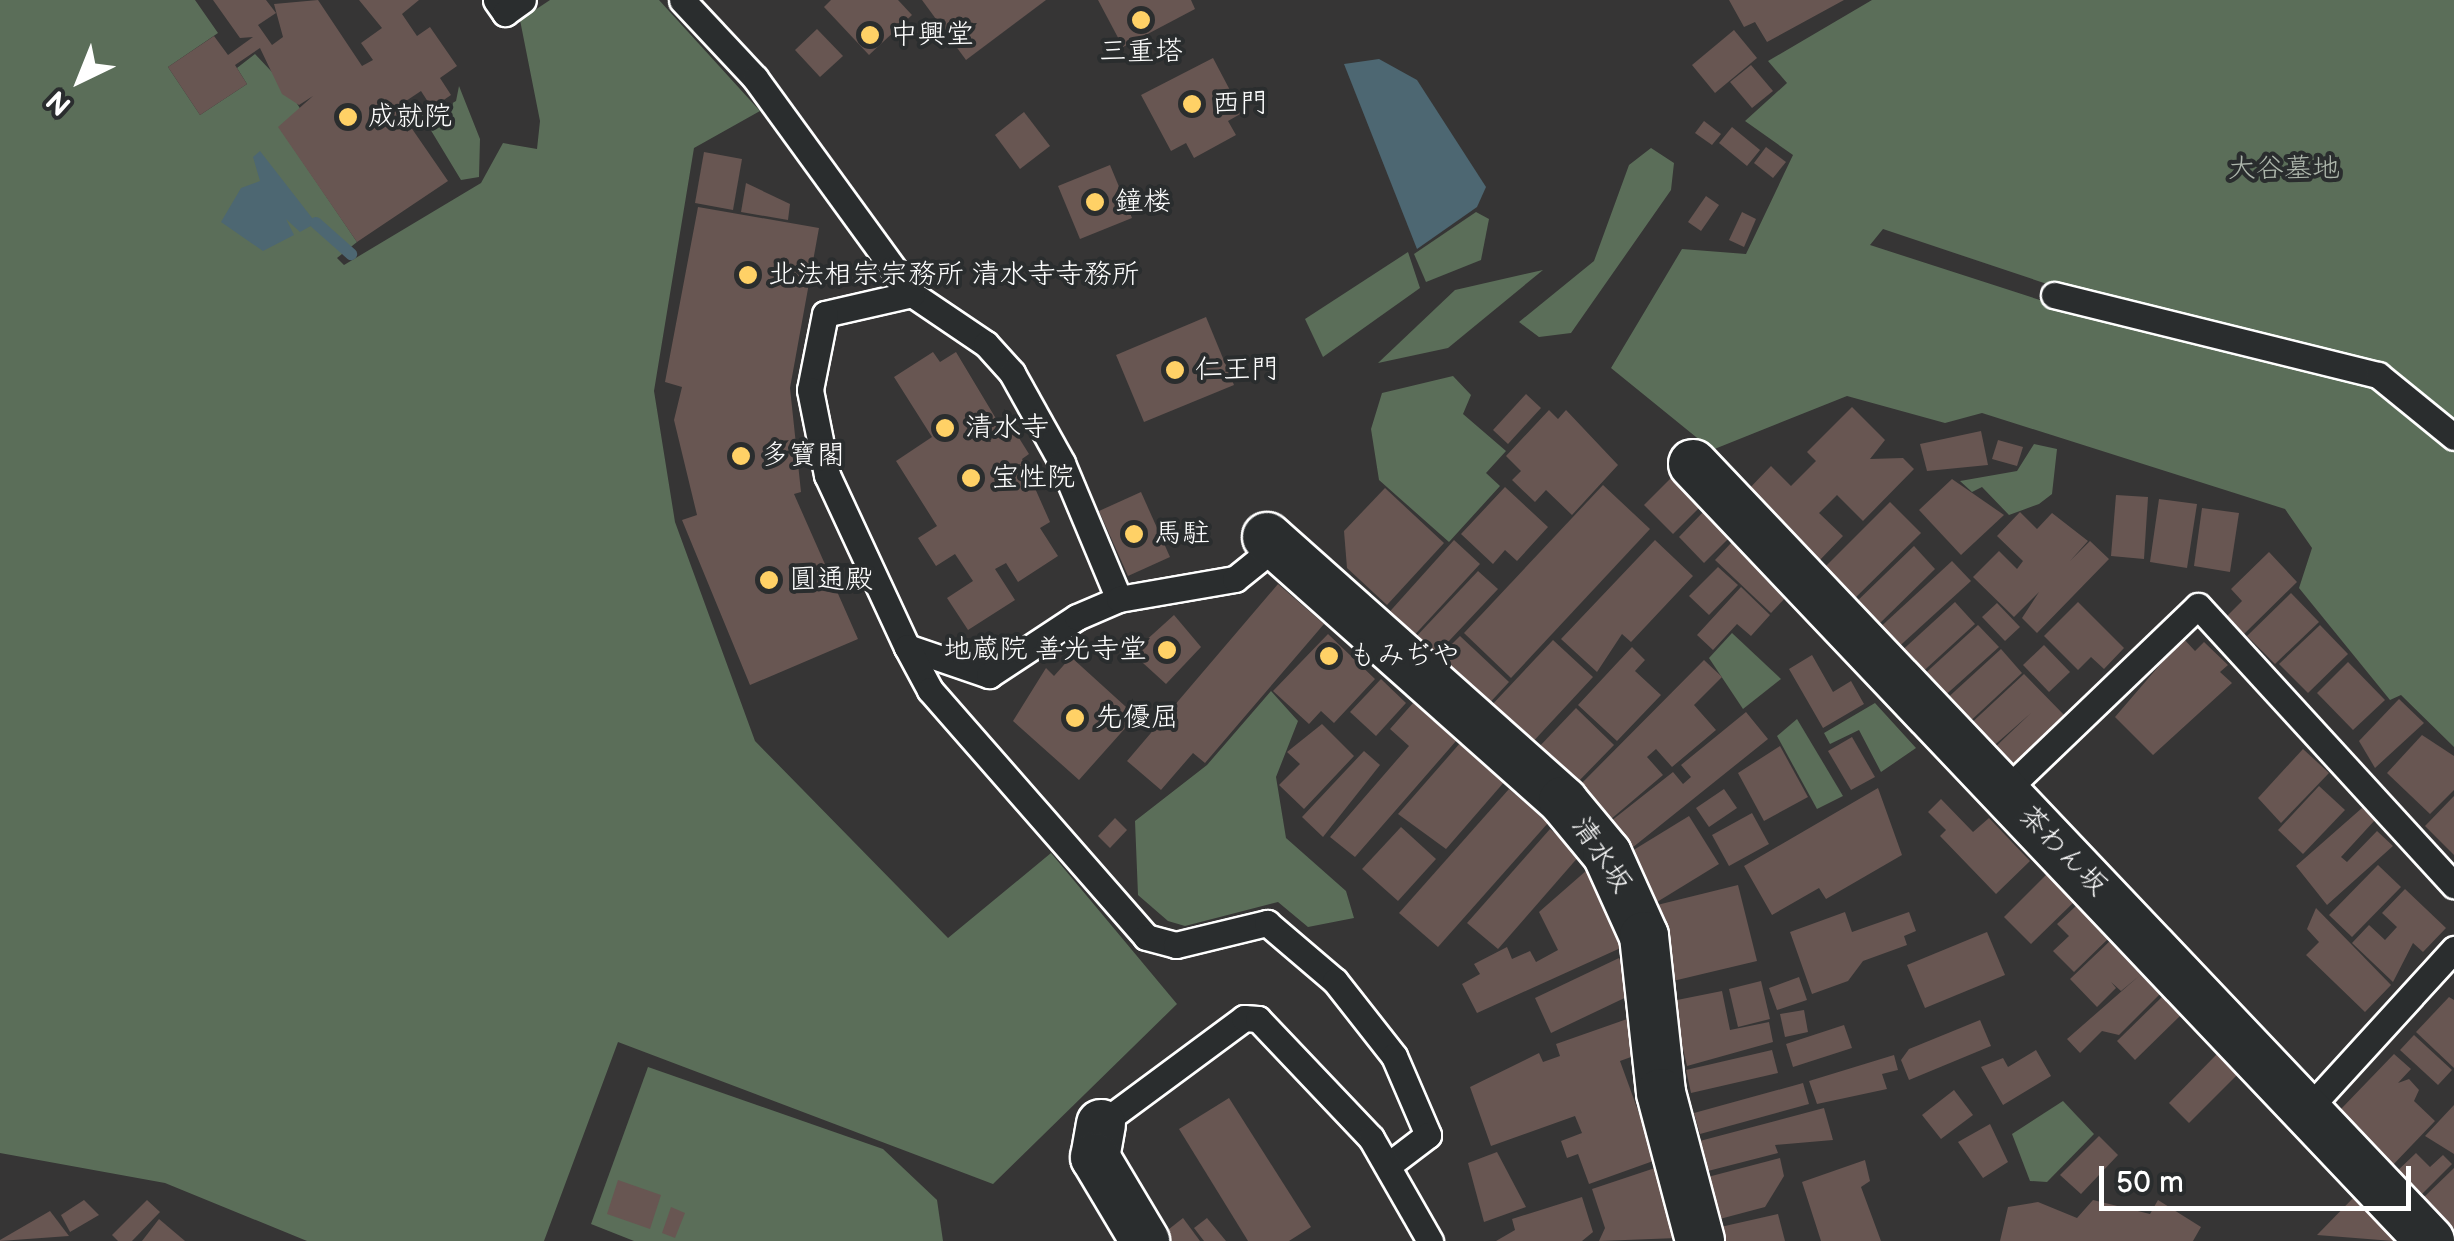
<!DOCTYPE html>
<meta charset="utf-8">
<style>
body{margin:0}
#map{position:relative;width:2454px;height:1241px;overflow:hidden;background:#363535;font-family:"Balsamiq Sans","Klee One",sans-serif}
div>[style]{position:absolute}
.green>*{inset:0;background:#5b6e59}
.water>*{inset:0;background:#4d6772}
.stream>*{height:12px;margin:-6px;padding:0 6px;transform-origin:6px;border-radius:6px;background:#4d6772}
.building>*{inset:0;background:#685652}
.roads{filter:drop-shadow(2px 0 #fff) drop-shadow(-2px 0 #fff) drop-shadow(0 2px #fff) drop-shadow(0 -2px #fff)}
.lane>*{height:25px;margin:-12.5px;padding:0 12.5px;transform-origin:12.5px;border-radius:12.5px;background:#2a2d2e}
.street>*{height:48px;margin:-24px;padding:0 24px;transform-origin:24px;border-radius:24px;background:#2a2d2e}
.dots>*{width:28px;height:28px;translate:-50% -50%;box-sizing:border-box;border:5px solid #2a2d2e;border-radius:50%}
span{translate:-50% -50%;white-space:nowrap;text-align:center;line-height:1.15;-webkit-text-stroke:8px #2a2d2e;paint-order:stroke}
.poi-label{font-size:28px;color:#fff}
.left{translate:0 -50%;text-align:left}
.right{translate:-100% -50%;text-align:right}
.park-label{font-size:28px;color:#adb6ac}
.street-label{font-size:28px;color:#fff}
.north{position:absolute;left:30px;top:30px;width:100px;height:100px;-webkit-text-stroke:8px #2a2d2e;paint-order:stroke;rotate:223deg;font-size:28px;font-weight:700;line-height:40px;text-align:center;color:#fff}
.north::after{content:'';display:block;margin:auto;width:35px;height:45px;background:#fff;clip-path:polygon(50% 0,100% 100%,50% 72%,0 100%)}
.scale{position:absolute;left:2099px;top:1166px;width:312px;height:45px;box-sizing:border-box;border:5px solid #fff;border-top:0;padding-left:12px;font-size:30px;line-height:35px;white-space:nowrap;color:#fff;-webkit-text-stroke:8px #2a2d2e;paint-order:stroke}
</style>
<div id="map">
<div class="green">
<div style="clip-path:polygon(0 0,195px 0,218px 33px,168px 67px,200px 115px,247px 84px,237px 68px,255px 54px,288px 89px,301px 110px,279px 127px,357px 242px,337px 258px,344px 265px,481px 183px,503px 143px,537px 149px,540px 121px,520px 20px,550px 0,659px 0,760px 111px,694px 148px,654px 391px,675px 522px,755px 741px,948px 938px,1051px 853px,1177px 1004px,993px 1184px,618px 1042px,544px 1241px,307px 1241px,165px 1183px,0 1153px)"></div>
<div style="clip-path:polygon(1872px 0,2454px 0,2454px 428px,2392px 372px,2056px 287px,1883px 229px,1870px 245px,2105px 321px,2368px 382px,2439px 429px,2454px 452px,2454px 747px,2401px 695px,2390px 700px,2299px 588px,2312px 548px,2285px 509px,1982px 413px,1945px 423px,1847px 396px,1712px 450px,1611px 368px,1682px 249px,1746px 254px,1793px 155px,1745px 121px,1787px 83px,1768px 61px)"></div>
<div style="clip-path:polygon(459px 86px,480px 139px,479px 177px,461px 180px,418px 109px,432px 115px,456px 101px)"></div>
<div style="clip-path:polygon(1651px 148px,1674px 163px,1671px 190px,1571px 333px,1539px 337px,1519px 322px,1594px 261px,1629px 165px)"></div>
<div style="clip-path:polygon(1476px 212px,1489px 219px,1481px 260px,1426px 282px,1414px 254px)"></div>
<div style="clip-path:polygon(1408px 252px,1420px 288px,1323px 357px,1305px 319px)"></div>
<div style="clip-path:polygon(1543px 270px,1448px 348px,1378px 363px,1455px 290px)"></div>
<div style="clip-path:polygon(1453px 376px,1471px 395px,1463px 414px,1506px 451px,1486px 473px,1500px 486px,1449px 542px,1379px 480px,1371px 429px,1382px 393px)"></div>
<div style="clip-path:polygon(2034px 444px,2057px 449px,2052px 494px,2039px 504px,2009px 515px,1982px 487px,1972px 492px,1960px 481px,2017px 471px)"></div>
<div style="clip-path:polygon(1732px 633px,1781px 679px,1743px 709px,1709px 658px)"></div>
<div style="clip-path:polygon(1271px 691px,1298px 721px,1276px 777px,1286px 838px,1346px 891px,1354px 918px,1308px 927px,1278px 902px,1185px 926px,1168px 921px,1138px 895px,1135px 821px,1207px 765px)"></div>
<div style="clip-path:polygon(1875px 703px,1916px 748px,1881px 772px,1859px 730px,1830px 744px,1824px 733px)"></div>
<div style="clip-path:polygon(1797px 719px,1843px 796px,1817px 809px,1777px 736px)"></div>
<div style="clip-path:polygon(648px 1067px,883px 1149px,937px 1200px,943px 1241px,634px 1241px,591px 1224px)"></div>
<div style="clip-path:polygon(2063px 1101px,2094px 1134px,2047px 1182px,2030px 1181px,2012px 1134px)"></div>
</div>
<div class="water">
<div style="clip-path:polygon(1379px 59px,1417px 80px,1486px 187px,1477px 207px,1417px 249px,1344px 64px)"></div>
<div style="clip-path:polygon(260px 151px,316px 223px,300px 232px,286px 219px,294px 235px,263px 251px,221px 222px,241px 188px,260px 181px,253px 157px)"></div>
</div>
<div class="stream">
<div style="left:316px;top:223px;width:47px;rotate:41.5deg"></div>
</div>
<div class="building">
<div style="clip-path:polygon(213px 0,266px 0,276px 13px,258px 25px,272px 45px,283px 37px,274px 4px,318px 0,362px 66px,373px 60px,361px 43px,382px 28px,359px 0,419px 0,402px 14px,417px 36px,430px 27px,457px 66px,440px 78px,451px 95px,432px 108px,421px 91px,397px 107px,448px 181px,357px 242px,278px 127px,313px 96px,299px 105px,282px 94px,260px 48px,235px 65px,247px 84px,200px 115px,168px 67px,214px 36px,228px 55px,253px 37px,240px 38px)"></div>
<div style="clip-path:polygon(831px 0,898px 0,912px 15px,869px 55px,824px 7px)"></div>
<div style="clip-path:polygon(922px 0,1046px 0,966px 60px)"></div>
<div style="clip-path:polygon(1098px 0,1191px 0,1195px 9px,1123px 47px)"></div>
<div style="clip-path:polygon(1729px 0,1844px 0,1767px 42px,1755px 22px,1744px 27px)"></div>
<div style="clip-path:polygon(817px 29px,843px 56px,820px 77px,795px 50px)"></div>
<div style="clip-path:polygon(1734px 30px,1757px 58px,1715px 93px,1692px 65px)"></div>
<div style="clip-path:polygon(1213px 58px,1242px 113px,1228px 121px,1236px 135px,1194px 158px,1186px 143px,1171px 151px,1141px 95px)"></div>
<div style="clip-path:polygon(1751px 65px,1773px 91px,1752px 108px,1730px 82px)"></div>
<div style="clip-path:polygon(1024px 112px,1050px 146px,1020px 169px,995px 135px)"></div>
<div style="clip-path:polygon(1704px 121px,1721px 134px,1712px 145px,1695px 133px)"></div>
<div style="clip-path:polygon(1732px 127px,1760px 150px,1747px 166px,1719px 143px)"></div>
<div style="clip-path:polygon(1766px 147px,1786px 162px,1773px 178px,1754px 163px)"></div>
<div style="clip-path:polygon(704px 152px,742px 159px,733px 210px,695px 203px)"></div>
<div style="clip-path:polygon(1110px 165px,1132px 218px,1080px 239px,1058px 186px)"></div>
<div style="clip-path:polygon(746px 183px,790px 204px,788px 220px,741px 212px)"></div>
<div style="clip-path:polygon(1706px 196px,1719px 205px,1701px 231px,1688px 222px)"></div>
<div style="clip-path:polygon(698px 207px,819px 228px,790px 388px,801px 492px,794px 494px,858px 639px,750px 685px,682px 520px,697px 515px,674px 420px,682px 387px,665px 382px)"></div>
<div style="clip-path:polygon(1742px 212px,1756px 219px,1744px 247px,1729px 240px)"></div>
<div style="clip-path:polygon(1206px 317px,1234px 385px,1144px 422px,1116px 355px)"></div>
<div style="clip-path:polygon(933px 352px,940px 362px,956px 352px,1004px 432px,1012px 427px,1029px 454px,1022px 459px,1050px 522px,1040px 528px,1058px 556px,1018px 582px,1006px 563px,995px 569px,1015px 600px,968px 630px,947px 598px,973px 581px,955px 554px,936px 566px,918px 538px,937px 526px,896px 461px,932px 437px,894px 377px)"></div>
<div style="clip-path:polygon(1526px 394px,1541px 408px,1508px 444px,1493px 430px)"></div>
<div style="clip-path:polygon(1852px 407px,1885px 440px,1870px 459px,1903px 458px,1914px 469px,1863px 521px,1837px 495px,1819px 513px,1843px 536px,1818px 562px,1742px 496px,1771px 466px,1791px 486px,1816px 461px,1807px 452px)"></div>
<div style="clip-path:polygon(1549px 410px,1558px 419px,1566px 410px,1618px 465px,1572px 515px,1546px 490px,1535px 502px,1512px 480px,1521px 471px,1506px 456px)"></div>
<div style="clip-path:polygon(1981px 431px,1988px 465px,1927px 471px,1920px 444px)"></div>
<div style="clip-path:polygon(1998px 440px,2023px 447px,2017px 466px,1992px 459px)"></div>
<div style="clip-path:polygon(1673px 476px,1702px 505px,1673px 534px,1644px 505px)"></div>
<div style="clip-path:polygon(1952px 479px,2004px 515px,1961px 555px,1919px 510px)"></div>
<div style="clip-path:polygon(1603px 485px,1650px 529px,1511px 678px,1464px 633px)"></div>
<div style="clip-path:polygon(1505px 487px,1548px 527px,1517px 561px,1505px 550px,1493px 564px,1461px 534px)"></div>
<div style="clip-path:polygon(1385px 488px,1444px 543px,1387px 605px,1347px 568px,1344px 531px)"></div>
<div style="clip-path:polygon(1141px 492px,1170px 557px,1128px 576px,1099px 511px)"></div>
<div style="clip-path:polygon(2116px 495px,2148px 497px,2144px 559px,2111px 556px)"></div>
<div style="clip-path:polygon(2159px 499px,2197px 504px,2187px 568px,2150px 562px)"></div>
<div style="clip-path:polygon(1890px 502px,1921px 533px,1849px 604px,1818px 574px)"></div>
<div style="clip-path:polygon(2202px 508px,2239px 513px,2230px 572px,2194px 566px)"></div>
<div style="clip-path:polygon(1706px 509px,1732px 535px,1704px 563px,1679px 537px)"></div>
<div style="clip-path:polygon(2020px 512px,2037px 529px,2052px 513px,2088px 541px,2070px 561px,2090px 541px,2109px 559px,2037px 633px,2022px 618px,2039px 592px,2014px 617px,1973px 577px,1999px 551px,2017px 569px,2023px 561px,1997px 536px)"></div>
<div style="clip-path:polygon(1454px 540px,1480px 564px,1409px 641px,1384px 618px)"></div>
<div style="clip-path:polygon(1655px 540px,1693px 576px,1631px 642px,1622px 634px,1597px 672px,1561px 639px)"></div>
<div style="clip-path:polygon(1733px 541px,1789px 594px,1771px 613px,1715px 560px)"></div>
<div style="clip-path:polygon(1914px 546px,1935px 569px,1873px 630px,1851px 607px)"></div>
<div style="clip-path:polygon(2269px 552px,2297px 582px,2244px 634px,2227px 616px,2242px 601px,2231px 589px)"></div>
<div style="clip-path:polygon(1952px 561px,1971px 581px,1893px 652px,1875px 632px)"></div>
<div style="clip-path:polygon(1718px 567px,1738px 585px,1709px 615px,1689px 596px)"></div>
<div style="clip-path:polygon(1478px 571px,1498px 589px,1432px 659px,1412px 641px)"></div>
<div style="clip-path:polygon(1278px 584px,1324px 624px,1205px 763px,1193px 753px,1161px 790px,1127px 761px)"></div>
<div style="clip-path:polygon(1741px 587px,1770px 615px,1751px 636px,1737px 624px,1713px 650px,1697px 635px)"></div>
<div style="clip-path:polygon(2291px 593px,2319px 622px,2275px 664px,2247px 636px)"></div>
<div style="clip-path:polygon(1955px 602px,1975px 624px,1917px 677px,1897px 655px)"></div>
<div style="clip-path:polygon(2078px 602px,2124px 648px,2104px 669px,2091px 657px,2078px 670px,2044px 636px)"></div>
<div style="clip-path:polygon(1997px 603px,2020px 627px,2005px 641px,1982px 617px)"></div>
<div style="clip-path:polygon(1174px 615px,1201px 647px,1166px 684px,1132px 653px)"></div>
<div style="clip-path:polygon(1978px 625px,1999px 647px,1940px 700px,1920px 678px)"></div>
<div style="clip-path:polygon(2320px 625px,2348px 654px,2308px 693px,2279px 664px)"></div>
<div style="clip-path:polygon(1328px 634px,1375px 679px,1334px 723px,1321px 711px,1309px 724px,1273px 691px)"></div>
<div style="clip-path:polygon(1460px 636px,1509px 682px,1484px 709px,1434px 662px)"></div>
<div style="clip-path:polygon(2183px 638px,2195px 651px,2204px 642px,2228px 665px,2220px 672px,2232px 683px,2153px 755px,2115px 717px)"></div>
<div style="clip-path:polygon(1553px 640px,1593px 677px,1529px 746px,1489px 708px)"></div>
<div style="clip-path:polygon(2044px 645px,2070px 672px,2049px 692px,2023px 665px)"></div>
<div style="clip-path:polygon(1632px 647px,1645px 660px,1635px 671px,1661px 695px,1617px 741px,1578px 705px)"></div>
<div style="clip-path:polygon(2001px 649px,2022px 673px,1965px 726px,1943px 702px)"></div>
<div style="clip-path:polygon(1812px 655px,1833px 692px,1851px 681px,1864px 704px,1823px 728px,1789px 669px)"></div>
<div style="clip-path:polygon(1071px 657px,1136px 716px,1079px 780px,1013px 721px,1046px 668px,1054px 676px)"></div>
<div style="clip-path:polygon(1704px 660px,1722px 677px,1694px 705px,1716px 730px,1672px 767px,1656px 749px,1647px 757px,1663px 775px,1604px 825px,1575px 790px)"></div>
<div style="clip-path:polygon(2348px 662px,2385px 700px,2353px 730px,2317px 693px)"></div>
<div style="clip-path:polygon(2024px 674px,2068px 719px,2010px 774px,1990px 752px,2031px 713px,1989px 750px,1967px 727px)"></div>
<div style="clip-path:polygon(1381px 679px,1406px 703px,1376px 736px,1350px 712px)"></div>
<div style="clip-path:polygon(2399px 699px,2424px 723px,2375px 768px,2359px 741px)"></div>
<div style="clip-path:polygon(1413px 703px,1456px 741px,1355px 857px,1330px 837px,1409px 746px,1390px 729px)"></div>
<div style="clip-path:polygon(1576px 708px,1614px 745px,1575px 785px,1537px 749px)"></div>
<div style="clip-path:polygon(1746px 712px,1768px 739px,1627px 852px,1606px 825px,1673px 772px,1683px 784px,1691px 777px,1681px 765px)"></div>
<div style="clip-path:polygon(1322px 724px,1354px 756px,1304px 809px,1279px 785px,1300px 764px,1287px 752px)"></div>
<div style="clip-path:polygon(2422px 735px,2454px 756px,2454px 790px,2430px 814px,2387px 773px)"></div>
<div style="clip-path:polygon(1852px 737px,1875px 777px,1851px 790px,1828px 751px)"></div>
<div style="clip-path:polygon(1461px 742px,1505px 781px,1446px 849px,1398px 814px)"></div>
<div style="clip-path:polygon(1780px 746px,1808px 797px,1764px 821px,1738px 773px)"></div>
<div style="clip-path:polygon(2303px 749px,2329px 773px,2281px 823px,2258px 798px)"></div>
<div style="clip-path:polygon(1364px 751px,1380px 765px,1323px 837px,1302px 817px)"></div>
<div style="clip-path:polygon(2319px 786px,2345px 810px,2303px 854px,2278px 830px)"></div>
<div style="clip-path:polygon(1878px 788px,1902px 855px,1826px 899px,1819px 888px,1772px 915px,1744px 866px)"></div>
<div style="clip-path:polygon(1509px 789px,1548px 823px,1438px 947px,1399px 913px)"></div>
<div style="clip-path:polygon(1724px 789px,1737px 808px,1709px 827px,1696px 808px)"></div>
<div style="clip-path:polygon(2454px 796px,2454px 855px,2425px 826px)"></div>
<div style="clip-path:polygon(1941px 799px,1973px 832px,1989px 818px,2030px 861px,1996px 894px,1940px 836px,1946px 830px,1928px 812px)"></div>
<div style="clip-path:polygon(2362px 808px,2375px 820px,2341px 857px,2347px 862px,2377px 831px,2393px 846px,2327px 905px,2296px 866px)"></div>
<div style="clip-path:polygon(1752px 813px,1769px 844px,1729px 866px,1712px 835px)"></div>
<div style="clip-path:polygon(1689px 816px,1719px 864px,1657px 902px,1627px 854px)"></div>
<div style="clip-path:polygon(1115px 818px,1127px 830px,1110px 848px,1098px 836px)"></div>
<div style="clip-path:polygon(1401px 827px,1436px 859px,1398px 901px,1362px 869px)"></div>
<div style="clip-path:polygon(1550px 829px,1580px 855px,1498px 949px,1467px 923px)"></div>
<div style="clip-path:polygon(2378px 865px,2401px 887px,2352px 937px,2329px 915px)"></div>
<div style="clip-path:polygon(1587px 870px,1625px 946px,1477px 1013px,1462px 984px,1480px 974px,1474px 964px,1507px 947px,1512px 959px,1530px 951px,1536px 962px,1558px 950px,1539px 912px)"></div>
<div style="clip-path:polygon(2048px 873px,2075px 901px,2031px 944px,2004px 917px)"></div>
<div style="clip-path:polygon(1738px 885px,1757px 961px,1673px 981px,1653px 906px)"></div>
<div style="clip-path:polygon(2405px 889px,2446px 928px,2423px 952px,2413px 943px,2393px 982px,2352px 943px,2369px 925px,2385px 940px,2397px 927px,2382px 913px)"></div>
<div style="clip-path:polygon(2078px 904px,2110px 937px,2074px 972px,2053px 951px,2069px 936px,2057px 924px)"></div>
<div style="clip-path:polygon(2316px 908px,2391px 985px,2365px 1012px,2306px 955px,2319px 942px,2307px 929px)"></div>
<div style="clip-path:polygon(1845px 912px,1852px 932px,1909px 912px,1916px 931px,1904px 936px,1907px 945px,1863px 961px,1848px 981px,1812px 994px,1790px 932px)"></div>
<div style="clip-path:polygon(1987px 932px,2005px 975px,1925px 1008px,1907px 965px)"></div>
<div style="clip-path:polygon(2112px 939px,2163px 991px,2119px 1035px,2102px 1031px,2080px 1053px,2067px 1039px,2139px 976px,2121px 991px,2111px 982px,2116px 988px,2097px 1007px,2070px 979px)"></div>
<div style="clip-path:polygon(1619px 958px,1635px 993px,1551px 1033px,1535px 998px)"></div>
<div style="clip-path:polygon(1799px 977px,1807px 1000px,1777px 1010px,1769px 988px)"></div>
<div style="clip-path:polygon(1761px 981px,1770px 1019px,1738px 1027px,1729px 989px)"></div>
<div style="clip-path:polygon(1722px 991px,1730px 1030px,1769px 1022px,1773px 1042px,1687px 1066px,1672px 1001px)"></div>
<div style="clip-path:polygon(2165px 994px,2183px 1013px,2135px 1060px,2117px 1041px)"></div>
<div style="clip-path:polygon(2449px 997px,2454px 1000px,2454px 1068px,2416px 1032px)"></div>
<div style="clip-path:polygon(1804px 1010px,1808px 1032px,1785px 1037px,1780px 1014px)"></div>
<div style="clip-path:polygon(1630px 1018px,1642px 1053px,1620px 1061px,1656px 1160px,1589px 1184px,1578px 1154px,1567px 1158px,1561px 1141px,1582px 1133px,1575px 1116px,1491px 1146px,1470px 1087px,1539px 1053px,1543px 1062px,1560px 1056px,1556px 1044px)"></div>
<div style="clip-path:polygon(1980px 1020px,1991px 1046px,1909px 1080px,1901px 1060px,1909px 1049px)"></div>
<div style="clip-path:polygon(1844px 1025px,1852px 1048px,1793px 1067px,1786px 1044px)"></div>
<div style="clip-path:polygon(2414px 1035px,2452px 1070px,2438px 1085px,2400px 1050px)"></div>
<div style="clip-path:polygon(1772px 1050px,1778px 1073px,1691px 1093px,1686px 1070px)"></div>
<div style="clip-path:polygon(2036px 1050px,2051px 1076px,2003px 1105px,1981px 1067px,2003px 1058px,2008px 1067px)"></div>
<div style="clip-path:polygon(2217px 1054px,2238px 1074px,2189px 1123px,2169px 1103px)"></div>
<div style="clip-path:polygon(2394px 1054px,2411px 1069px,2398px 1083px,2409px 1079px,2419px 1090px,2414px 1101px,2435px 1121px,2389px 1169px,2341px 1109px)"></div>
<div style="clip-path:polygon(1894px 1055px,1898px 1070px,1882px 1074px,1887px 1089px,1817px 1104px,1809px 1081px)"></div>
<div style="clip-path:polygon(1803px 1083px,1809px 1104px,1700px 1134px,1694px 1113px)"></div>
<div style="clip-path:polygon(1954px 1090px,1973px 1115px,1941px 1139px,1922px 1115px)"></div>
<div style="clip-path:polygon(1229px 1098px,1311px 1227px,1289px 1241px,1248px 1241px,1179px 1129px)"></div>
<div style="clip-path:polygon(2454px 1105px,2454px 1154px,2425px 1136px)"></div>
<div style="clip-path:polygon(1824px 1108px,1833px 1140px,1775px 1145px,1778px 1153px,1704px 1172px,1696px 1142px)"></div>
<div style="clip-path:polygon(1990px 1124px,2008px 1162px,1983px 1178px,1958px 1142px)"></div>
<div style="clip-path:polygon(2099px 1136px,2118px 1155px,2081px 1194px,2060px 1175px)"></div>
<div style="clip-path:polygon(1497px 1152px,1526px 1207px,1484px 1222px,1468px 1163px)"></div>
<div style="clip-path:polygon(2416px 1153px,2430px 1167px,2443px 1155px,2452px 1164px,2416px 1200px,2392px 1176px)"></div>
<div style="clip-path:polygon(1780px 1158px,1784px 1176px,1765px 1207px,1716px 1220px,1704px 1178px)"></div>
<div style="clip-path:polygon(1865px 1160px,1870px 1181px,1861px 1187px,1881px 1241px,1821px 1241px,1802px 1182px)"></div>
<div style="clip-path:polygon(1655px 1168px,1678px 1238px,1599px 1241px,1605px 1228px,1592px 1189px)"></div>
<div style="clip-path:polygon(2454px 1168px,2454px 1235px,2420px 1201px)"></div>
<div style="clip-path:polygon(618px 1180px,661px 1195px,650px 1229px,607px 1214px)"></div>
<div style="clip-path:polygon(2356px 1195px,2386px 1225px,2393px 1241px,2317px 1235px)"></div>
<div style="clip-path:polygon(1582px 1197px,1593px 1232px,1582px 1241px,1496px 1241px,1515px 1230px,1512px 1219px)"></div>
<div style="clip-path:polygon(84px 1200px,99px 1215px,70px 1232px,61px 1215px)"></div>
<div style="clip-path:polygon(147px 1200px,160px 1212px,132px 1241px,118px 1241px,112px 1235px)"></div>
<div style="clip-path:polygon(2093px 1200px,2150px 1214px,2158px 1200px,2201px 1227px,2193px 1241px,2000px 1241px,2008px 1207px,2038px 1202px,2077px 1218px)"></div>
<div style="clip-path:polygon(671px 1207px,685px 1213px,675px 1238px,662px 1233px)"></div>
<div style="clip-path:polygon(50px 1211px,69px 1236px,0 1241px,0 1240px)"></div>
<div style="clip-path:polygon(1778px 1214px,1785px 1241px,1719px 1241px,1716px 1228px)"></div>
<div style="clip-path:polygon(1183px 1218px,1200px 1241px,1162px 1241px,1159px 1237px)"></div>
<div style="clip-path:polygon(1207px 1218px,1226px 1241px,1204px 1241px,1194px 1228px)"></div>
<div style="clip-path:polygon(159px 1219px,185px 1241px,142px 1241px)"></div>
</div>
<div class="roads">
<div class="lane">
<div style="left:496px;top:0;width:16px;rotate:55deg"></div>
<div style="left:505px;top:13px;width:22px;rotate:-36deg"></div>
<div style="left:682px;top:0;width:107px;rotate:46.9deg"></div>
<div style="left:755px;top:78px;width:267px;rotate:54deg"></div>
<div style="left:912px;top:294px;width:89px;rotate:34deg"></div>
<div style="left:986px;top:344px;width:39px;rotate:48deg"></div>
<div style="left:1012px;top:373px;width:103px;rotate:60.9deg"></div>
<div style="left:1062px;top:463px;width:147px;rotate:67.3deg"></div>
<div style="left:912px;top:294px;width:89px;rotate:167.1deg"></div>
<div style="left:825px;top:314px;width:77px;rotate:101.2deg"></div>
<div style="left:810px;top:390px;width:87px;rotate:78.7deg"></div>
<div style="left:827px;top:475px;width:190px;rotate:65.1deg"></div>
<div style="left:907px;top:647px;width:87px;rotate:18.9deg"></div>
<div style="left:989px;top:675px;width:105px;rotate:-33.4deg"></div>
<div style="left:1077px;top:617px;width:46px;rotate:-23.2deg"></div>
<div style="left:1119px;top:599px;width:118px;rotate:-9.8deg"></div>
<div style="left:1235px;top:579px;width:53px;rotate:-38.8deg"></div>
<div style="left:2054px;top:295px;width:334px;rotate:13.9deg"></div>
<div style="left:2378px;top:375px;width:98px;rotate:39.2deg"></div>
<div style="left:907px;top:647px;width:49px;rotate:61.9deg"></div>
<div style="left:930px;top:690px;width:328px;rotate:48.8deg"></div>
<div style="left:1146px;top:937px;width:31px;rotate:15deg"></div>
<div style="left:1176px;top:945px;width:94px;rotate:-13.6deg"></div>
<div style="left:1267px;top:923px;width:89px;rotate:40.5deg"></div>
<div style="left:1335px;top:981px;width:95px;rotate:51.8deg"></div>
<div style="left:1394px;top:1056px;width:86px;rotate:66.7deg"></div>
<div style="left:1428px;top:1135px;width:48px;rotate:142.7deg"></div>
<div style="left:2005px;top:791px;width:267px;rotate:-43.8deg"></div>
<div style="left:2198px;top:606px;width:379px;rotate:47.5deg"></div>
<div style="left:2308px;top:1109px;width:217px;rotate:-47.6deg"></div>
<div style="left:1101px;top:1124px;width:178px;rotate:-36.5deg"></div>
<div style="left:1244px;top:1018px;width:14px;rotate:4deg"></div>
<div style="left:1258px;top:1019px;width:164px;rotate:46.5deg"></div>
<div style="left:1371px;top:1138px;width:119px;rotate:60.2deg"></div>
</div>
<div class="street">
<div style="left:1693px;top:464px;width:1071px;rotate:46.51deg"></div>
<div style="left:1267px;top:537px;width:397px;rotate:41.7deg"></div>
<div style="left:1563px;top:801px;width:69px;rotate:50.3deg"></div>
<div style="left:1607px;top:854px;width:90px;rotate:65.7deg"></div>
<div style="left:1644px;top:936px;width:158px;rotate:83.8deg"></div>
<div style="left:1661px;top:1093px;width:153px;rotate:75.2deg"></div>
<div style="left:1101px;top:1124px;width:34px;rotate:100deg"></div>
<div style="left:1095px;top:1157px;width:98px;rotate:59.2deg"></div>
</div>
</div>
<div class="dots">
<div style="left:1141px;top:20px;background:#ffd166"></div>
<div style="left:870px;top:35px;background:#ffd166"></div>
<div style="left:1192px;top:104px;background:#ffd166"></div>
<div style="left:348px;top:117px;background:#ffd166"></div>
<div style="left:1095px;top:202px;background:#ffd166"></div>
<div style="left:748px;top:275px;background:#ffd166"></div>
<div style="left:1175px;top:370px;background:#ffd166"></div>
<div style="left:945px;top:428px;background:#ffd166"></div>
<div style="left:741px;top:456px;background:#ffd166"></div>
<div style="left:971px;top:478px;background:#ffd166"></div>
<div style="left:1134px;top:534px;background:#ffd166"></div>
<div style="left:769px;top:580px;background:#ffd166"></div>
<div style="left:1167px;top:650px;background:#ffd166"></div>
<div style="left:1329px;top:656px;background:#ffd166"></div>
<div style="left:1075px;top:718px;background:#ffd166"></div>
</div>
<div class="poi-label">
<span class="left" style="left:890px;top:35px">中興堂</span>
<span style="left:1141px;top:52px">三重塔</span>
<span class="left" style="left:1212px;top:104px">西門</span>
<span class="left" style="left:368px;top:117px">成就院</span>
<span class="left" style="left:1115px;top:202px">鐘楼</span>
<span class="left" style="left:768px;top:275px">北法相宗宗務所 清水寺寺務所</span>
<span class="left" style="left:1195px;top:370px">仁王門</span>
<span class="left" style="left:965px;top:428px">清水寺</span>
<span class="left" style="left:761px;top:456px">多寶閣</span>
<span class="left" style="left:991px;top:478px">宝性院</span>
<span class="left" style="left:1154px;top:534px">馬駐</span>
<span class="left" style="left:789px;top:580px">圓通殿</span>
<span class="right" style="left:1147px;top:650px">地蔵院 善光寺堂</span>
<span class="left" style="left:1349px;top:656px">もみぢや</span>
<span class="left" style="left:1095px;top:718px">先優屈</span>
</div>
<div class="park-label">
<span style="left:2284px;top:169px">大谷墓地</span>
</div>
<div class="street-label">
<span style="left:2063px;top:851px;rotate:46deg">茶わん坂</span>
<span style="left:1601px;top:855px;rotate:56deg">清水坂</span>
</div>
<div class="north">N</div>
<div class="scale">50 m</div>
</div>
